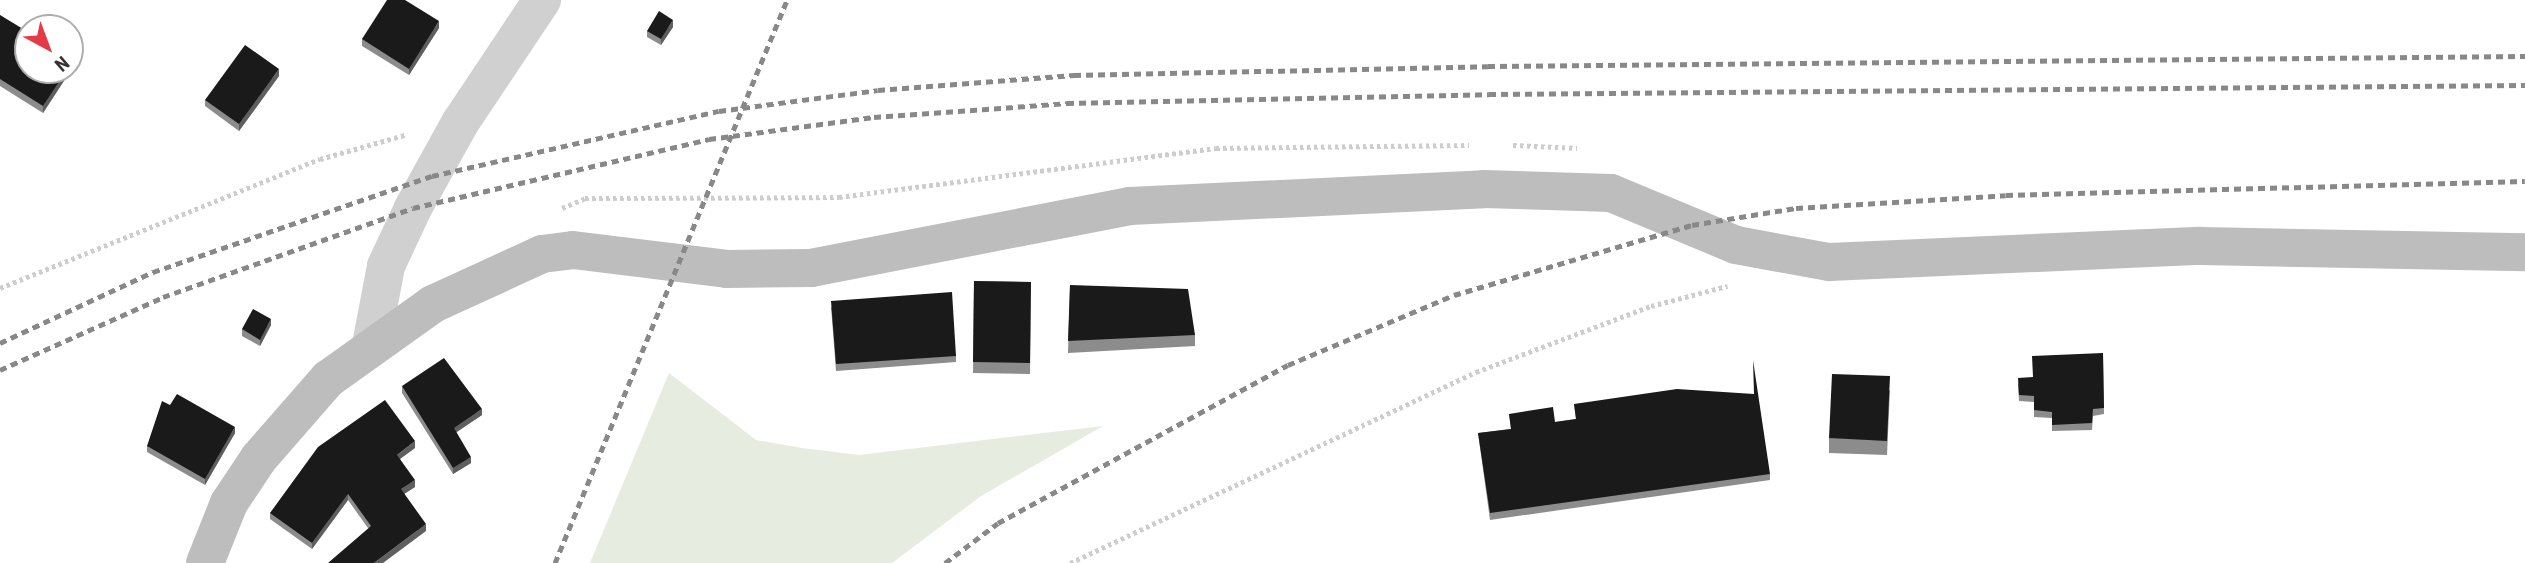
<!DOCTYPE html>
<style>
body{margin:0}
#map{position:relative;width:2525px;height:563px;overflow:hidden;background:#fff;font-family:"Roboto Condensed",sans-serif}
div>[style]{position:absolute}
.green>*{inset:0;background:#e6ecdf}
.path>*{height:4.5px;margin-top:-2.25px;transform-origin:0;background:repeating-linear-gradient(90deg,#cdcdcd 0 3.5px,transparent 0 7px)}
.tertiary>*{height:38px;margin:-19px;padding:0 19px;transform-origin:19px;border-radius:19px;background:#d0d0d0}
.secondary>*{height:38px;margin:-19px;padding:0 19px;transform-origin:19px;border-radius:19px;background:#bdbdbd}
.rail>*{height:5px;margin-top:-2.5px;transform-origin:0;background:repeating-linear-gradient(90deg,#888 0 7px,transparent 0 12px)}
.wall>*{inset:0;background:#8c8c8c}
.shaded-wall>*{inset:0;background:#5f5f5f}
.building>*{inset:0;background:#1a1a1a}
span{translate:-50% -50%;white-space:nowrap;text-align:center;line-height:1.15;-webkit-text-stroke:7px #fff;paint-order:stroke}
.north{position:absolute;left:14px;top:14px;width:70px;height:70px;box-sizing:border-box;background:#fff;border:2px solid #adadad;border-radius:50%;rotate:139deg;font-size:19px;font-weight:700;line-height:28px;text-align:center;color:#333}
.north::after{content:'';display:block;margin:auto;width:24px;height:32px;background:#e63946;clip-path:polygon(50% 0,100% 100%,50% 72%,0 100%)}
</style>
<div id="map">
<div class="green">
<div style="clip-path:polygon(669px 373px,756px 440px,802px 448px,859px 455px,1103px 426px,981px 496px,892px 563px,590px 563px)"></div>
</div>
<div class="path">
<div style="left:1513px;top:145px;width:64px;rotate:2.7deg"></div>
<div style="left:562px;top:208px;width:25px;rotate:-23deg"></div>
<div style="left:585px;top:198px;width:254px;rotate:-0.2deg"></div>
<div style="left:839px;top:197px;width:380px;rotate:-7.4deg"></div>
<div style="left:1216px;top:148px;width:253px;rotate:-0.7deg"></div>
<div style="left:0;top:288px;width:345px;rotate:-22deg"></div>
<div style="left:320px;top:159px;width:91px;rotate:-15.9deg"></div>
<div style="left:1070px;top:563px;width:449px;rotate:-25.2deg"></div>
<div style="left:1476px;top:372px;width:187px;rotate:-20.7deg"></div>
<div style="left:1651px;top:306px;width:79px;rotate:-14.7deg"></div>
</div>
<div class="tertiary">
<div style="left:371px;top:345px;width:80px;rotate:-79.2deg"></div>
<div style="left:386px;top:266px;width:64px;rotate:-65deg"></div>
<div style="left:413px;top:208px;width:97px;rotate:-61.1deg"></div>
<div style="left:460px;top:123px;width:148px;rotate:-56.3deg"></div>
</div>
<div class="secondary">
<div style="left:205px;top:563px;width:65px;rotate:-68.2deg"></div>
<div style="left:229px;top:503px;width:54px;rotate:-56.3deg"></div>
<div style="left:259px;top:458px;width:105px;rotate:-48.9deg"></div>
<div style="left:328px;top:379px;width:129px;rotate:-35.5deg"></div>
<div style="left:433px;top:304px;width:120px;rotate:-24.6deg"></div>
<div style="left:542px;top:254px;width:31px;rotate:-7deg"></div>
<div style="left:573px;top:250px;width:155px;rotate:7deg"></div>
<div style="left:727px;top:269px;width:84px;rotate:-0.7deg"></div>
<div style="left:811px;top:268px;width:325px;rotate:-11deg"></div>
<div style="left:1130px;top:206px;width:354px;rotate:-2.7deg"></div>
<div style="left:1484px;top:189px;width:127px;rotate:1.8deg"></div>
<div style="left:1611px;top:193px;width:135px;rotate:22.6deg"></div>
<div style="left:1736px;top:245px;width:95px;rotate:10.4deg"></div>
<div style="left:1829px;top:262px;width:372px;rotate:-2.5deg"></div>
<div style="left:2201px;top:246px;width:324px;rotate:1.1deg"></div>
</div>
<div class="rail">
<div style="left:0;top:343px;width:169px;rotate:-24.9deg"></div>
<div style="left:153px;top:272px;width:295px;rotate:-19deg"></div>
<div style="left:432px;top:176px;width:294px;rotate:-12.8deg"></div>
<div style="left:719px;top:111px;width:160px;rotate:-7.5deg"></div>
<div style="left:878px;top:90px;width:197px;rotate:-4.4deg"></div>
<div style="left:1074px;top:75px;width:414px;rotate:-1.2deg"></div>
<div style="left:1488px;top:66px;width:1037px;rotate:-0.55deg"></div>
<div style="left:0;top:370px;width:179px;rotate:-24.1deg"></div>
<div style="left:163px;top:297px;width:265px;rotate:-19.6deg"></div>
<div style="left:413px;top:208px;width:304px;rotate:-13.1deg"></div>
<div style="left:709px;top:139px;width:166px;rotate:-7.6deg"></div>
<div style="left:874px;top:117px;width:194px;rotate:-4.1deg"></div>
<div style="left:1067px;top:103px;width:422px;rotate:-1.2deg"></div>
<div style="left:1489px;top:94px;width:1036px;rotate:-0.5deg"></div>
<div style="left:555px;top:563px;width:609px;rotate:-67.6deg"></div>
<div style="left:945px;top:563px;width:66px;rotate:-37deg"></div>
<div style="left:998px;top:523px;width:330px;rotate:-28.6deg"></div>
<div style="left:1288px;top:365px;width:180px;rotate:-22.9deg"></div>
<div style="left:1454px;top:295px;width:248px;rotate:-16.4deg"></div>
<div style="left:1692px;top:225px;width:105px;rotate:-9.3deg"></div>
<div style="left:1796px;top:208px;width:210px;rotate:-3.5deg"></div>
<div style="left:2006px;top:195px;width:519px;rotate:-1.55deg"></div>
</div>
<div class="wall">
<div style="clip-path:polygon(0 15px,73px 67px,43px 113px,0 86px)"></div>
<div style="clip-path:polygon(673px 27px,661px 45px,647px 37px,647px 31px)"></div>
<div style="clip-path:polygon(439px 28px,409px 75px,362px 46px,362px 39px)"></div>
<div style="clip-path:polygon(279px 76px,239px 131px,205px 106px,205px 100px)"></div>
<div style="clip-path:polygon(974px 281px,1031px 282px,1030px 374px,973px 373px)"></div>
<div style="clip-path:polygon(1070px 285px,1195px 335px,1195px 346px,1068px 353px)"></div>
<div style="clip-path:polygon(831px 307px,956px 356px,956px 362px,836px 371px)"></div>
<div style="clip-path:polygon(271px 325px,260px 346px,242px 336px,242px 329px)"></div>
<div style="clip-path:polygon(2103px 353px,2104px 414px,2093px 416px,2092px 430px,2052px 431px,2052px 418px,2034px 417px,2034px 402px,2019px 401px,2018px 384px,2033px 377px)"></div>
<div style="clip-path:polygon(402px 386px,482px 415px,456px 432px,471px 463px,453px 474px,402px 393px)"></div>
<div style="clip-path:polygon(1890px 390px,1887px 455px,1829px 453px,1829px 438px)"></div>
<div style="clip-path:polygon(1574px 404px,1770px 474px,1770px 480px,1490px 520px,1478px 433px,1511px 429px,1509px 414px,1555px 422px,1576px 419px)"></div>
<div style="clip-path:polygon(235px 433px,205px 485px,147px 452px,147px 446px)"></div>
<div style="clip-path:polygon(415px 448px,400px 459px,415px 487px,404px 494px,426px 531px,368px 528px,348px 500px,312px 549px,270px 519px,270px 513px)"></div>
</div>
<div class="shaded-wall">
<div style="clip-path:polygon(673px 20px,673px 27px,661px 45px,661px 39px)"></div>
<div style="clip-path:polygon(439px 21px,439px 28px,409px 75px,409px 69px)"></div>
<div style="clip-path:polygon(73px 60px,73px 67px,43px 113px,43px 106px,67px 70px,70px 70px,70px 65px)"></div>
<div style="clip-path:polygon(279px 69px,279px 76px,239px 131px,239px 124px)"></div>
<div style="clip-path:polygon(271px 319px,271px 325px,260px 346px,260px 340px)"></div>
<div style="clip-path:polygon(482px 409px,482px 415px,454px 434px,454px 428px)"></div>
<div style="clip-path:polygon(235px 427px,235px 433px,205px 485px,205px 479px)"></div>
<div style="clip-path:polygon(415px 441px,415px 448px,397px 461px,397px 455px)"></div>
<div style="clip-path:polygon(471px 457px,471px 463px,453px 474px,453px 468px)"></div>
<div style="clip-path:polygon(415px 480px,415px 487px,401px 496px,401px 489px)"></div>
<div style="clip-path:polygon(348px 494px,348px 500px,312px 549px,312px 543px)"></div>
<div style="clip-path:polygon(426px 524px,426px 531px,383px 563px,374px 563px)"></div>
</div>
<div class="building">
<div style="clip-path:polygon(387px 0,405px 0,439px 21px,409px 69px,362px 39px)"></div>
<div style="clip-path:polygon(659px 11px,673px 20px,661px 39px,647px 31px)"></div>
<div style="clip-path:polygon(0 15px,28px 32px,28px 70px,67px 70px,43px 106px,0 79px)"></div>
<div style="clip-path:polygon(245px 45px,279px 69px,239px 124px,205px 100px)"></div>
<div style="clip-path:polygon(974px 281px,1031px 282px,1030px 363px,973px 362px)"></div>
<div style="clip-path:polygon(1070px 285px,1188px 289px,1195px 335px,1068px 341px)"></div>
<div style="clip-path:polygon(952px 292px,956px 356px,836px 364px,831px 301px)"></div>
<div style="clip-path:polygon(253px 309px,271px 319px,260px 340px,242px 329px)"></div>
<div style="clip-path:polygon(2103px 353px,2104px 408px,2093px 409px,2092px 423px,2052px 425px,2052px 412px,2034px 410px,2034px 396px,2019px 395px,2018px 378px,2033px 377px,2032px 356px)"></div>
<div style="clip-path:polygon(444px 358px,482px 409px,454px 428px,471px 457px,453px 468px,402px 386px)"></div>
<div style="clip-path:polygon(1753px 360px,1770px 474px,1490px 513px,1478px 433px,1511px 429px,1509px 414px,1553px 407px,1555px 422px,1576px 419px,1574px 404px,1677px 389px,1754px 394px)"></div>
<div style="clip-path:polygon(1832px 374px,1890px 376px,1887px 441px,1829px 438px)"></div>
<div style="clip-path:polygon(177px 394px,235px 427px,205px 479px,147px 446px,162px 401px,170px 405px)"></div>
<div style="clip-path:polygon(385px 400px,415px 441px,397px 455px,415px 480px,401px 489px,426px 524px,374px 563px,328px 563px,371px 526px,348px 494px,312px 543px,270px 513px,318px 447px)"></div>
</div>
<div class="north">N</div>
</div>
